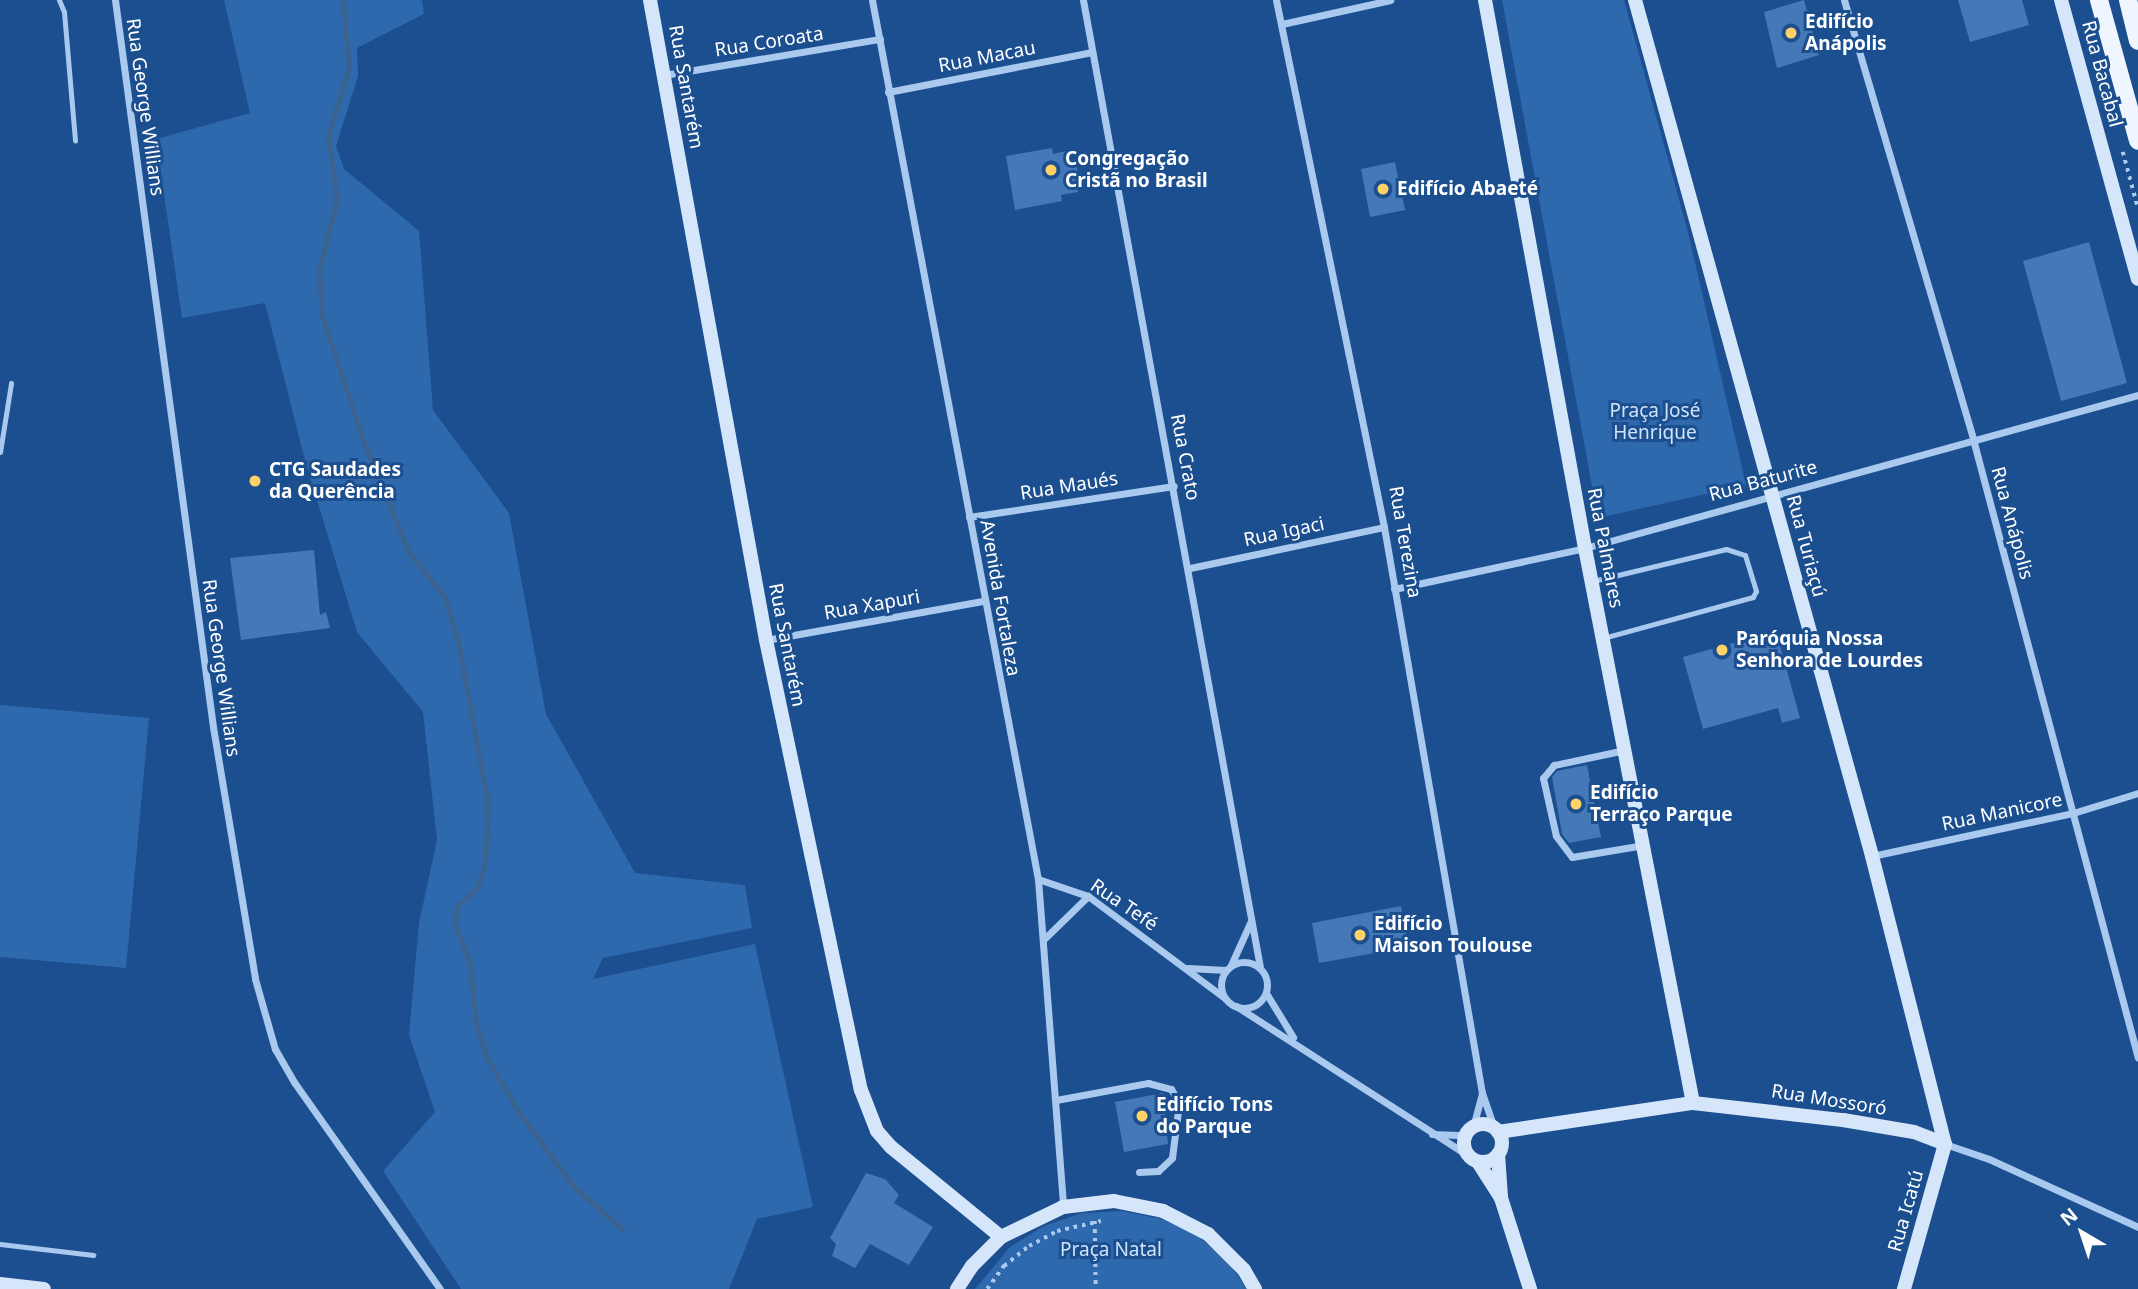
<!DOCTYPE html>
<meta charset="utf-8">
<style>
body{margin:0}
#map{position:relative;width:2138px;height:1289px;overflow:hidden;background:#1b4f8f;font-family:"Noto Sans",sans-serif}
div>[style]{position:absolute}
.green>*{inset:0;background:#2e69ad}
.stream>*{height:5px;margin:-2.5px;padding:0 2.5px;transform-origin:2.5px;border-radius:2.5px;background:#3c6290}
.building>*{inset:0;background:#4478b7}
.path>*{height:3.5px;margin-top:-1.75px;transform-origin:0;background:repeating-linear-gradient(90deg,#a9c9ee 0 3.5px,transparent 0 8.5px)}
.lane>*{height:5px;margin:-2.5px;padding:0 2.5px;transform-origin:2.5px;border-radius:2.5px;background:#a9c9ee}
.street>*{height:7px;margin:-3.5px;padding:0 3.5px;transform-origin:3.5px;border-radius:3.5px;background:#a9c9ee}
.street>.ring{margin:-3.5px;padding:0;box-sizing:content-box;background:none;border:7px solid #a9c9ee;border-radius:50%}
.secondary>*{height:14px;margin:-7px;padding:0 7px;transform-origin:7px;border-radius:7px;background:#d6e6fa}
.secondary>.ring{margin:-7px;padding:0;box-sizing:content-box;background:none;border:14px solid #d6e6fa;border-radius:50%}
.primary>*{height:18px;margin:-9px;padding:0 9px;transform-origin:9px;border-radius:9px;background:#f0f6ff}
.dots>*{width:19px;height:19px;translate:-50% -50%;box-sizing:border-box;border:4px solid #1b4f8f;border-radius:50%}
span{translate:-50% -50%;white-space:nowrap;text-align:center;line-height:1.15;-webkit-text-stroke:6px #1b4f8f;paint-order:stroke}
.poi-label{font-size:19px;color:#fff;font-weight:700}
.left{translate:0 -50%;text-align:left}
.street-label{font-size:19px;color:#fff}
.park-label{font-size:19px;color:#cfe3fa}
.north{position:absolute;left:2047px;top:1198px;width:70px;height:70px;-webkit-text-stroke:5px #1b4f8f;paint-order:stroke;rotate:321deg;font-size:19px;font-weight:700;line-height:28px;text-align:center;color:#fff}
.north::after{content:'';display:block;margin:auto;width:24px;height:32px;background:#fff;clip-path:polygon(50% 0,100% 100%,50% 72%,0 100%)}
</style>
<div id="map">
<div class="green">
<div style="clip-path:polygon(224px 0,422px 0,424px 14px,357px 48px,358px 76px,336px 146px,344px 169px,419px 231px,433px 410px,509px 513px,546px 714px,635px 873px,745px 885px,752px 928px,603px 958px,593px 979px,755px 944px,813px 1207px,757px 1219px,729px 1289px,461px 1289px,383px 1171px,435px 1112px,409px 1035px,419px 923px,437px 840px,423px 712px,357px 632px,306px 464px,265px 303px,182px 318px,156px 139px,250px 113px)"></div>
<div style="clip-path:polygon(1502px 0,1624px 0,1688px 232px,1746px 485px,1598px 518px)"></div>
<div style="clip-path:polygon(0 705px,149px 718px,126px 968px,0 957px)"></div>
<div style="clip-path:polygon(1122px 1211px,1162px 1219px,1198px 1236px,1228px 1262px,1247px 1289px,975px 1289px,1010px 1247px,1044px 1226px,1082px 1213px)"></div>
</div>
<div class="stream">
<div style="left:343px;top:0;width:67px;rotate:84.9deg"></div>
<div style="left:349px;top:67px;width:72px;rotate:106.9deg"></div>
<div style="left:328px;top:136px;width:65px;rotate:82deg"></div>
<div style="left:337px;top:200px;width:72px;rotate:104.4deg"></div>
<div style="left:319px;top:270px;width:46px;rotate:86.3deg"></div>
<div style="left:322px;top:316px;width:133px;rotate:71.6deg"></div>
<div style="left:364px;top:442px;width:120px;rotate:67.9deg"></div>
<div style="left:409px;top:553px;width:55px;rotate:50.9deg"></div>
<div style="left:444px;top:596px;width:47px;rotate:72.7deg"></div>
<div style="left:458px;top:641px;width:166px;rotate:79.6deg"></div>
<div style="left:488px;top:804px;width:60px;rotate:92.9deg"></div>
<div style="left:485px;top:864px;width:25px;rotate:108deg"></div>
<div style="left:477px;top:888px;width:27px;rotate:138deg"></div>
<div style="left:457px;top:906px;width:18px;rotate:96deg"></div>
<div style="left:455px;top:924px;width:43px;rotate:69.4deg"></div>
<div style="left:470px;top:964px;width:60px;rotate:84.3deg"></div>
<div style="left:476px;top:1024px;width:36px;rotate:72deg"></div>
<div style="left:487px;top:1058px;width:61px;rotate:59.7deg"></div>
<div style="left:518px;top:1111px;width:93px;rotate:53.7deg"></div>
<div style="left:573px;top:1186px;width:65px;rotate:41.3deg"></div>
</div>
<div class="building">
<div style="clip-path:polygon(1804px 0,1819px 55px,1777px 68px,1764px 12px)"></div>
<div style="clip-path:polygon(1958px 0,2022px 0,2029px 25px,1970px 42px)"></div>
<div style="clip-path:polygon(1052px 148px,1053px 154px,1070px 150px,1072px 161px,1077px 160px,1078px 192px,1061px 195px,1062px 201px,1015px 210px,1006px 156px)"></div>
<div style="clip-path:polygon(1395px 162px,1405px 210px,1370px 217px,1361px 169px)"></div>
<div style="clip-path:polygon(2089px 242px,2127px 383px,2061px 401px,2023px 261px)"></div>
<div style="clip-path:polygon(314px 550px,320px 615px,326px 612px,330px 628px,241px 640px,230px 558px)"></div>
<div style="clip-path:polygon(1776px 631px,1800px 718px,1782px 723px,1778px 708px,1703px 729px,1683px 657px)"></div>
<div style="clip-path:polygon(1587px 765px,1601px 837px,1569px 843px,1562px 834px,1552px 777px,1557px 771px)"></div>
<div style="clip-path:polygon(1401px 906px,1409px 947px,1319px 963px,1312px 923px)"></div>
<div style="clip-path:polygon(1163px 1093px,1168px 1144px,1124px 1152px,1115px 1102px)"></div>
<div style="clip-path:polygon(866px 1173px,885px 1179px,899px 1195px,894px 1203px,933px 1227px,909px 1265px,870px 1244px,855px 1268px,832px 1256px,836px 1244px,830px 1238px)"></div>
</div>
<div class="path">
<div style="left:2123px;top:152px;width:58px;rotate:75deg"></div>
<div style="left:1095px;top:1221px;width:68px;rotate:89.2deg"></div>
<div style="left:987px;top:1289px;width:29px;rotate:-54deg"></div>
<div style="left:1004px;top:1266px;width:32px;rotate:-39deg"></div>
<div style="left:1029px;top:1246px;width:32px;rotate:-28deg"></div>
<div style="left:1057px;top:1231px;width:45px;rotate:-12.8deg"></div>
</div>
<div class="lane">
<div style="left:59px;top:0;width:13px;rotate:67deg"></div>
<div style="left:64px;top:12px;width:129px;rotate:85.1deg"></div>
<div style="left:0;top:452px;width:70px;rotate:-80.9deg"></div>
<div style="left:1593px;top:581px;width:137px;rotate:-13.5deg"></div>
<div style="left:1726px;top:549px;width:20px;rotate:18deg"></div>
<div style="left:1745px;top:555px;width:38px;rotate:73deg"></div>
<div style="left:1756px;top:591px;width:7px;rotate:117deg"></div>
<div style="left:1753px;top:597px;width:156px;rotate:164.7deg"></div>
<div style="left:0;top:1244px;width:94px;rotate:6.7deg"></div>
</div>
<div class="street">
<div style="left:115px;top:0;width:734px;rotate:82.32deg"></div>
<div style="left:213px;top:727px;width:255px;rotate:80.5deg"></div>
<div style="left:255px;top:979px;width:73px;rotate:74.1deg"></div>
<div style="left:275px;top:1049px;width:38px;rotate:60deg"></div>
<div style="left:294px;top:1082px;width:253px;rotate:54.8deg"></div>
<div style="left:872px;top:0;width:895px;rotate:79.31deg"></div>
<div style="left:1038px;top:879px;width:329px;rotate:85.6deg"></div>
<div style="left:1083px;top:0;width:983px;rotate:79.63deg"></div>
<div style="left:1276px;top:0;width:538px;rotate:78.42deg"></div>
<div style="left:1384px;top:527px;width:574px;rotate:80.18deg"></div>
<div style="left:1482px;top:1093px;width:37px;rotate:71deg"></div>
<div style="left:1844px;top:0;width:462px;rotate:73.6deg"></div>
<div style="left:1974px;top:443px;width:636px;rotate:75.07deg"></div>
<div style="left:1282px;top:24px;width:111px;rotate:-12.5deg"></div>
<div style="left:664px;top:75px;width:219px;rotate:-9.5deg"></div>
<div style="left:888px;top:92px;width:208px;rotate:-11.1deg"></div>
<div style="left:969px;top:517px;width:207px;rotate:-8.6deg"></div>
<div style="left:1190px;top:568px;width:198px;rotate:-11.9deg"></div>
<div style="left:1394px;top:589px;width:195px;rotate:-12.1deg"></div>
<div style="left:1585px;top:548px;width:574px;rotate:-15.47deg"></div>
<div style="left:766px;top:640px;width:220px;rotate:-10.2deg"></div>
<div style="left:1625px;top:750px;width:73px;rotate:168.1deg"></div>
<div style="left:1554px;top:765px;width:17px;rotate:130deg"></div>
<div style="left:1543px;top:778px;width:59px;rotate:77.4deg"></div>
<div style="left:1556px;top:836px;width:26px;rotate:53deg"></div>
<div style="left:1572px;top:857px;width:73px;rotate:-9.5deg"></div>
<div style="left:1872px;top:856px;width:206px;rotate:-12.1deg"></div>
<div style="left:2073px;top:813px;width:68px;rotate:-17.1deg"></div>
<div style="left:1038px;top:879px;width:53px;rotate:18.8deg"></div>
<div style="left:1088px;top:896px;width:171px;rotate:36.7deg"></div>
<div style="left:1044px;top:939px;width:62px;rotate:-44.3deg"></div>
<div class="ring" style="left:1221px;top:962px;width:39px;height:39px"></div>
<div style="left:1231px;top:965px;width:48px;rotate:-65.6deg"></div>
<div style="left:1188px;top:968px;width:38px;rotate:3deg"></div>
<div style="left:1266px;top:993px;width:52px;rotate:58.5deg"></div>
<div style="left:1236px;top:1006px;width:277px;rotate:32.8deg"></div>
<div style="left:1056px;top:1100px;width:94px;rotate:-10.5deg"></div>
<div style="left:1148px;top:1083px;width:24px;rotate:15deg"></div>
<div style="left:1171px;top:1089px;width:16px;rotate:60deg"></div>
<div style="left:1179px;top:1103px;width:55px;rotate:97.3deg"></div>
<div style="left:1172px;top:1158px;width:19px;rotate:137deg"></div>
<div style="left:1158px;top:1171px;width:19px;rotate:177deg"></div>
<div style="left:1473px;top:1127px;width:35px;rotate:-75deg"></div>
<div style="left:1432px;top:1134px;width:34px;rotate:2deg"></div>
<div style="left:1945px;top:1144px;width:46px;rotate:18.8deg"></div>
<div style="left:1989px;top:1159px;width:164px;rotate:24.5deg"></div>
</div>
<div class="secondary">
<div style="left:650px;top:0;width:650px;rotate:79.73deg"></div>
<div style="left:766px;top:640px;width:460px;rotate:78.1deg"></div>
<div style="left:861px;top:1090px;width:44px;rotate:68.7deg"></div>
<div style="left:877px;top:1131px;width:21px;rotate:49deg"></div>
<div style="left:891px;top:1147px;width:142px;rotate:39.3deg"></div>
<div style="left:1485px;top:0;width:557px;rotate:79.66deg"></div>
<div style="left:1585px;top:548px;width:565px;rotate:78.99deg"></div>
<div style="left:1635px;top:0;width:888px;rotate:74.52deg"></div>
<div style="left:1872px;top:856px;width:297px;rotate:75.8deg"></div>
<div style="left:1945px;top:1144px;width:151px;rotate:105.8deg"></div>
<div style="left:2061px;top:0;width:289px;rotate:74.6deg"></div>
<div class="ring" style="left:1464px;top:1124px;width:24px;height:24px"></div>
<div style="left:1498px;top:1132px;width:197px;rotate:-8.5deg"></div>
<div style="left:1693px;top:1103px;width:151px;rotate:6.5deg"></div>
<div style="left:1843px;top:1120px;width:72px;rotate:9.6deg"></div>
<div style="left:1914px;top:1132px;width:33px;rotate:21deg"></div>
<div style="left:1498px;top:1154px;width:43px;rotate:86deg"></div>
<div style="left:1478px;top:1162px;width:43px;rotate:57.4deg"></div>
<div style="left:1501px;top:1198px;width:96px;rotate:72.3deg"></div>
<div style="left:0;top:1284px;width:44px;rotate:6.5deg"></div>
<div style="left:957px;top:1289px;width:27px;rotate:-57deg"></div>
<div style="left:972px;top:1266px;width:41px;rotate:-45deg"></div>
<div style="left:1001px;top:1237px;width:69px;rotate:-25.8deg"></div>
<div style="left:1063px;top:1207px;width:51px;rotate:-6.7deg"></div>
<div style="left:1114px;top:1201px;width:50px;rotate:11.5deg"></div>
<div style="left:1163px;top:1211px;width:51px;rotate:27.1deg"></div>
<div style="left:1208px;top:1234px;width:51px;rotate:45deg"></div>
<div style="left:1244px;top:1270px;width:22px;rotate:60deg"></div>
</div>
<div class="primary">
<div style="left:2099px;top:0;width:146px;rotate:74.5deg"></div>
<div style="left:2128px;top:0;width:42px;rotate:76.3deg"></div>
</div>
<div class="dots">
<div style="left:1791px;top:33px;background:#ffd166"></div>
<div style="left:1051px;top:170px;background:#ffd166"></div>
<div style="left:1383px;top:189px;background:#ffd166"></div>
<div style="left:255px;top:481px;background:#ffd166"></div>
<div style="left:1722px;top:650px;background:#ffd166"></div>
<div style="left:1576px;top:804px;background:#ffd166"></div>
<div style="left:1360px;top:935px;background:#ffd166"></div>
<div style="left:1142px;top:1116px;background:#ffd166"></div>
</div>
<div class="poi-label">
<span class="left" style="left:1805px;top:33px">Edifício<br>Anápolis</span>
<span class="left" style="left:1065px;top:170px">Congregação<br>Cristã no Brasil</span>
<span class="left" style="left:1397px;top:189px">Edifício Abaeté</span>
<span class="left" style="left:269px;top:481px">CTG Saudades<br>da Querência</span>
<span class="left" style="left:1736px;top:650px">Paróquia Nossa<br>Senhora de Lourdes</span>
<span class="left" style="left:1590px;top:804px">Edifício<br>Terraço Parque</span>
<span class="left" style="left:1374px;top:935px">Edifício<br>Maison Toulouse</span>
<span class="left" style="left:1156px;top:1116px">Edifício Tons<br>do Parque</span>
</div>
<div class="street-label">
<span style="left:769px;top:42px;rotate:-9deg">Rua Coroata</span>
<span style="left:987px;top:57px;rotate:-11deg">Rua Macau</span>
<span style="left:2102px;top:74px;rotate:75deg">Rua Bacabal</span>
<span style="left:686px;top:87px;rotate:80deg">Rua Santarém</span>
<span style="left:145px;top:107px;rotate:82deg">Rua George Willians</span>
<span style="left:1185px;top:457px;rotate:79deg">Rua Crato</span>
<span style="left:1763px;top:481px;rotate:-15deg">Rua Baturite</span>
<span style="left:1069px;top:486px;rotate:-9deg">Rua Maués</span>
<span style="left:2012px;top:523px;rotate:75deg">Rua Anápolis</span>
<span style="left:1284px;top:532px;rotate:-12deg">Rua Igaci</span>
<span style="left:1405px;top:542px;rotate:80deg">Rua Terezina</span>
<span style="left:1806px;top:546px;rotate:75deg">Rua Turiaçú</span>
<span style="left:1605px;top:548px;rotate:79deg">Rua Palmares</span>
<span style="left:1000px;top:598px;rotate:80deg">Avenida Fortaleza</span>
<span style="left:872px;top:605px;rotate:-10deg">Rua Xapuri</span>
<span style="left:787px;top:645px;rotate:79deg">Rua Santarém</span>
<span style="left:221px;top:668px;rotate:82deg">Rua George Willians</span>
<span style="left:2002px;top:812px;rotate:-12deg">Rua Manicore</span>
<span style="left:1124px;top:905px;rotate:34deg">Rua Tefé</span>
<span style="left:1829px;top:1100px;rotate:9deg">Rua Mossoró</span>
<span style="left:1906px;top:1211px;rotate:-74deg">Rua Icatú</span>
</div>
<div class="park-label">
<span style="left:1655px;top:422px">Praça José<br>Henrique</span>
<span style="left:1111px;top:1250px">Praça Natal</span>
</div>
<div class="north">N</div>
</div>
